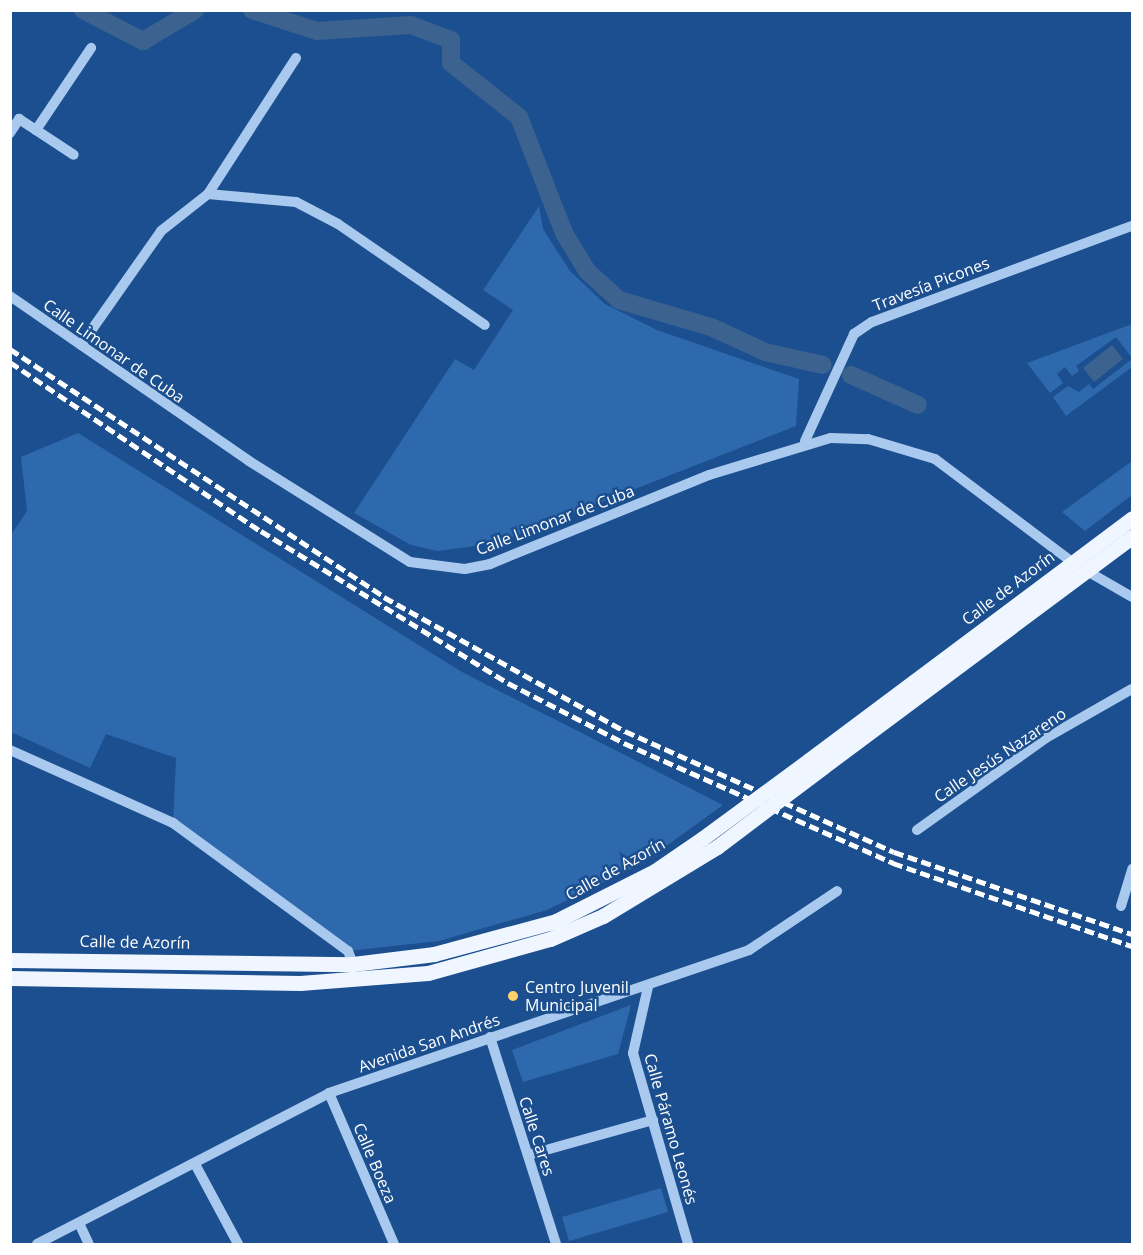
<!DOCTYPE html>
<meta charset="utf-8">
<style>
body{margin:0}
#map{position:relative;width:1143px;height:1255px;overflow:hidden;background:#1b4f8f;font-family:"Open Sans",sans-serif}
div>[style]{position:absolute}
.green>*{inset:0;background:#2e69ad}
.water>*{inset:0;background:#3c6290}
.canal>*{height:18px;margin:-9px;padding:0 9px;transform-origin:9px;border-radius:9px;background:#3c6290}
.minor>*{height:10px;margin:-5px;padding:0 5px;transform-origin:5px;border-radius:5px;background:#a9c9ee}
.major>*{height:15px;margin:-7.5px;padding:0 7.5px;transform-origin:7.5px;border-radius:7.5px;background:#f0f6ff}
.rail>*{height:4.5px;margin-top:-2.25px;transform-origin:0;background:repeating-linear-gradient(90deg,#fff 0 10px,transparent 0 14.5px)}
.major-bridge>*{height:15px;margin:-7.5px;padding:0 7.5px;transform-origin:7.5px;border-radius:7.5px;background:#f0f6ff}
.dots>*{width:16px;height:16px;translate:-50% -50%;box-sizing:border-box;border:3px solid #1b4f8f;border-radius:50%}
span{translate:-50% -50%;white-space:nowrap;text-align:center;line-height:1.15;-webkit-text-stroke:5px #1b4f8f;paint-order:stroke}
.street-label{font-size:16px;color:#fff}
.poi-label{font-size:16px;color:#fff}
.left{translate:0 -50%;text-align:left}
.frame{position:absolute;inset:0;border:12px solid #fff;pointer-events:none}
</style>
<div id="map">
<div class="green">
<div style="clip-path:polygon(539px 206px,543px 229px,570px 271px,605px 304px,657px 330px,799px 379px,796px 426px,497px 543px,438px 551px,411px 545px,354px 513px,455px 359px,474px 370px,513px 310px,483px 290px)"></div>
<div style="clip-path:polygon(1132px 324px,1132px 358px,1116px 337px,1076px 366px,1079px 371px,1072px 376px,1065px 367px,1057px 374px,1063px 383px,1050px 393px,1027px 363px)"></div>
<div style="clip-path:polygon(1132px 359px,1132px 367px,1066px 416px,1053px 397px,1068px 386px,1079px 392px,1089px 384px,1093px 389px)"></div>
<div style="clip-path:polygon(78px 433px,462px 672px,723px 805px,643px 863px,547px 910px,439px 941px,348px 951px,173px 823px,176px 758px,106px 734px,90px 768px,11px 732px,11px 535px,27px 511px,21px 457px)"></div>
<div style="clip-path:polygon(1132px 461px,1132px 495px,1085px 531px,1062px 512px)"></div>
<div style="clip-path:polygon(631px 1005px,618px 1054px,523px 1082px,512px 1050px)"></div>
<div style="clip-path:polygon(661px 1188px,668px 1212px,569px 1241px,562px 1217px)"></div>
</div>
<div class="water">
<div style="clip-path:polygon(1112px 345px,1123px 359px,1094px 382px,1083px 368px)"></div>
</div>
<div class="canal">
<div style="left:83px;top:10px;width:68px;rotate:27.3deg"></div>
<div style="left:143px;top:41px;width:61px;rotate:-30.8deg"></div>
<div style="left:252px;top:10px;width:68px;rotate:17.9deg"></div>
<div style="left:317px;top:31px;width:94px;rotate:-3.7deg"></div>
<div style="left:411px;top:25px;width:43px;rotate:20.6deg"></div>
<div style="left:451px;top:40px;width:23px;rotate:90deg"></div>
<div style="left:451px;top:63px;width:87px;rotate:38.5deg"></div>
<div style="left:519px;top:117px;width:124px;rotate:68.8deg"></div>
<div style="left:564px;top:233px;width:44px;rotate:58.8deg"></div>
<div style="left:587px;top:271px;width:43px;rotate:42.2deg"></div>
<div style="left:619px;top:300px;width:96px;rotate:16.4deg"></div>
<div style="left:711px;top:327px;width:60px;rotate:24.8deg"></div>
<div style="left:765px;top:352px;width:59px;rotate:12.6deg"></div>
<div style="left:851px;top:375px;width:73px;rotate:24.1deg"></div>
</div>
<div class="minor">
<div style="left:36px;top:130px;width:45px;rotate:33.3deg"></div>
<div style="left:10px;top:133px;width:17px;rotate:-57deg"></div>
<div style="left:19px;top:119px;width:20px;rotate:33deg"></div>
<div style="left:36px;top:130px;width:99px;rotate:-56.1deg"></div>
<div style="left:208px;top:194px;width:88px;rotate:5.2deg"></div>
<div style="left:296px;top:202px;width:47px;rotate:27.6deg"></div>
<div style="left:338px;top:224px;width:178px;rotate:34.5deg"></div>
<div style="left:10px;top:296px;width:290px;rotate:34.6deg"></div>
<div style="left:249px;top:461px;width:190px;rotate:32.1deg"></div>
<div style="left:410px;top:562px;width:55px;rotate:7.3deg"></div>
<div style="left:465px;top:569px;width:25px;rotate:-11deg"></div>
<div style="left:490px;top:564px;width:236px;rotate:-22.1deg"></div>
<div style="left:709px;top:475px;width:127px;rotate:-16.9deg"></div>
<div style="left:831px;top:438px;width:37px;rotate:2deg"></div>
<div style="left:868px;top:439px;width:70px;rotate:16.6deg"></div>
<div style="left:935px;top:459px;width:171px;rotate:36.9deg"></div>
<div style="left:81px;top:345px;width:139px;rotate:-54.9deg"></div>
<div style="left:161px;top:231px;width:60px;rotate:-38.2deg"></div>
<div style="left:208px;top:194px;width:162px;rotate:-57.1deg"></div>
<div style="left:805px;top:441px;width:118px;rotate:-65.4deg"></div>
<div style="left:854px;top:334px;width:22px;rotate:-34deg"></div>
<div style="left:872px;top:322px;width:277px;rotate:-20.3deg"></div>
<div style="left:1087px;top:571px;width:52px;rotate:30deg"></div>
<div style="left:10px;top:750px;width:179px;rotate:24.1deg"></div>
<div style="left:173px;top:823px;width:217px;rotate:36.2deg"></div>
<div style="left:348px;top:951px;width:14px;rotate:69deg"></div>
<div style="left:917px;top:830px;width:158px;rotate:-35.5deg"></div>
<div style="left:1046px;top:738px;width:99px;rotate:-29.7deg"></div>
<div style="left:1121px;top:906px;width:39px;rotate:-73deg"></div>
<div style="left:648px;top:987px;width:68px;rotate:102.8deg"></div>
<div style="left:633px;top:1053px;width:199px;rotate:73.9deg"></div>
<div style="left:490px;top:1037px;width:217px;rotate:72.3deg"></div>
<div style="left:329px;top:1093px;width:164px;rotate:66.7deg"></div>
<div style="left:528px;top:1155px;width:130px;rotate:-15.6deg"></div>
<div style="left:195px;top:1164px;width:91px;rotate:61.7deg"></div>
<div style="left:79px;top:1223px;width:23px;rotate:65deg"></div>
<div style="left:37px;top:1244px;width:329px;rotate:-27.3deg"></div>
<div style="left:329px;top:1093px;width:444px;rotate:-18.8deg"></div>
<div style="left:749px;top:950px;width:106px;rotate:-33.8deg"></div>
</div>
<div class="major">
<div style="left:809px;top:760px;width:404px;rotate:-36.8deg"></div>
<div style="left:823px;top:767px;width:385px;rotate:-36.7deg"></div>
<div style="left:10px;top:960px;width:343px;rotate:0.7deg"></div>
<div style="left:353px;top:964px;width:82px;rotate:-7deg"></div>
<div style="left:434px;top:954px;width:126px;rotate:-15.1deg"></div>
<div style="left:556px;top:921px;width:111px;rotate:-26.8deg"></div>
<div style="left:655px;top:871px;width:58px;rotate:-34.5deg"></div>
<div style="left:10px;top:978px;width:290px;rotate:1deg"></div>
<div style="left:300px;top:983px;width:128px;rotate:-4.5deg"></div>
<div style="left:428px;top:973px;width:127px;rotate:-15.6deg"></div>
<div style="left:550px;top:939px;width:58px;rotate:-23.5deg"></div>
<div style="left:603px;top:916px;width:133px;rotate:-31.2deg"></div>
</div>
<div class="rail">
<div style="left:10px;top:349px;width:449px;rotate:33.5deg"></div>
<div style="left:384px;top:597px;width:276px;rotate:29.1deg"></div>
<div style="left:625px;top:731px;width:295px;rotate:24.2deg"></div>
<div style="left:894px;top:852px;width:252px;rotate:19deg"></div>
<div style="left:10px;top:362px;width:303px;rotate:34deg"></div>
<div style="left:261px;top:531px;width:290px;rotate:31.6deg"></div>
<div style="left:508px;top:683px;width:131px;rotate:27.3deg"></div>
<div style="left:624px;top:743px;width:295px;rotate:24deg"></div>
<div style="left:893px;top:863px;width:253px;rotate:19.2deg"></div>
</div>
<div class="major-bridge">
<div style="left:703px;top:838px;width:132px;rotate:-36.3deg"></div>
<div style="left:717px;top:847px;width:133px;rotate:-37deg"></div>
</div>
<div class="dots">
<div style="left:513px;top:996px;background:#ffd166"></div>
</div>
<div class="street-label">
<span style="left:931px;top:284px;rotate:-21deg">Travesía Picones</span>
<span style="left:114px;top:351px;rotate:35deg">Calle Limonar de Cuba</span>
<span style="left:555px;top:520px;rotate:-21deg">Calle Limonar de Cuba</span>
<span style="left:1008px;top:588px;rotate:-37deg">Calle de Azorín</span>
<span style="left:1000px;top:755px;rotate:-34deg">Calle Jesús Nazareno</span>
<span style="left:615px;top:869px;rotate:-29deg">Calle de Azorín</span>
<span style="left:135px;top:942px;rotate:1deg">Calle de Azorín</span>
<span style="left:429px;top:1043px;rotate:-19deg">Avenida San Andrés</span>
<span style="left:671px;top:1129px;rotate:74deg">Calle Páramo Leonés</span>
<span style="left:537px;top:1136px;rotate:72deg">Calle Cares</span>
<span style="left:375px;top:1163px;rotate:67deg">Calle Boeza</span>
</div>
<div class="poi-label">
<span class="left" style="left:525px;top:996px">Centro Juvenil<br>Municipal</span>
</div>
<div class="frame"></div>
</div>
